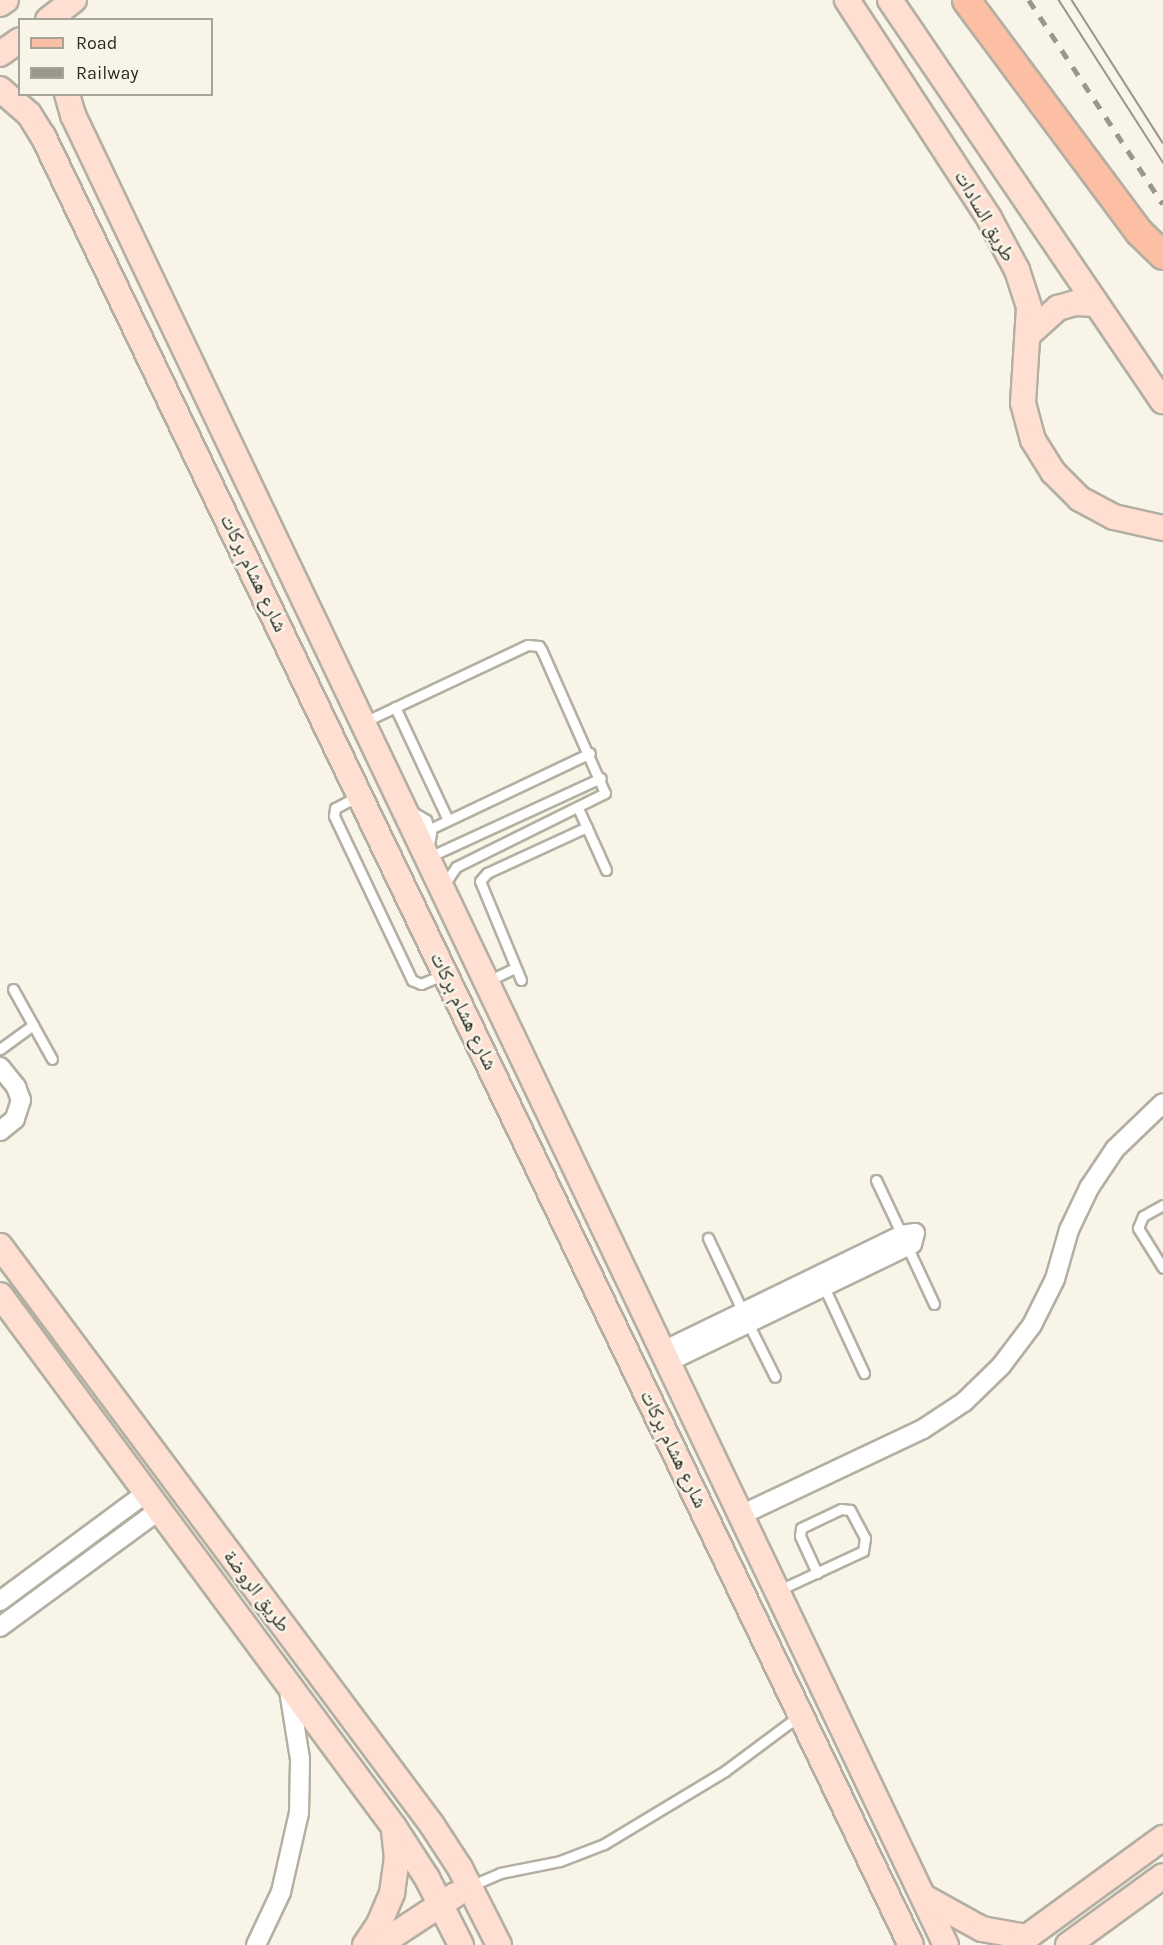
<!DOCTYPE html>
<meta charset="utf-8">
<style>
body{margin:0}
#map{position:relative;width:1163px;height:1945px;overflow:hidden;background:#f8f4e7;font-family:Karla,"Noto Naskh Arabic",sans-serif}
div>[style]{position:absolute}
.roads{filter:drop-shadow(2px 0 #b3afa2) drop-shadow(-2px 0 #b3afa2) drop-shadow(0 2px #b3afa2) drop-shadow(0 -2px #b3afa2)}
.lane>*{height:9px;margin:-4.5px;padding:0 4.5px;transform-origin:4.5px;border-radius:4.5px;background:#fff}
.street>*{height:18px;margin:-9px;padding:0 9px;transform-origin:9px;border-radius:9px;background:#fff}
.secondary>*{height:24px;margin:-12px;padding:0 12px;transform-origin:12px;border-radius:12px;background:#fedfd1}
.primary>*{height:27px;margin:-13.5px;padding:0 13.5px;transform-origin:13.5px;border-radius:13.5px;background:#fcbfa3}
.tram>*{height:1.5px;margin:-0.75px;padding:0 0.75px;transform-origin:0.75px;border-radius:0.75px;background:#99968c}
.rail>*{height:4.5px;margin-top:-2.25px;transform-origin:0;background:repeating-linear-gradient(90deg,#99968c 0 10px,transparent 0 20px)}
span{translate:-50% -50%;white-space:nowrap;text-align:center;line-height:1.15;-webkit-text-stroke:5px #f8f4e7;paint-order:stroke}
.street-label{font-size:20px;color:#2b2924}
.legend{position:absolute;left:18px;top:18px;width:195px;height:78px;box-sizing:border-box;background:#f8f4e7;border:2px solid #a6a399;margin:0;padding:8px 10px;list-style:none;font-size:18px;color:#2b2924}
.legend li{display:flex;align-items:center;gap:12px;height:30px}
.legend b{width:30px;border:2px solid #a6a399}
</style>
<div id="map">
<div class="roads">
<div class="lane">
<div style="left:395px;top:707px;width:125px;rotate:64.9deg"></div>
<div style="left:364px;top:722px;width:181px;rotate:-25.2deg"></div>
<div style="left:528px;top:645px;width:11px;rotate:5deg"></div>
<div style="left:539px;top:646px;width:6px;rotate:59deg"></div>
<div style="left:542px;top:651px;width:155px;rotate:66.1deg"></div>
<div style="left:605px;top:793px;width:166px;rotate:153.6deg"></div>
<div style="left:456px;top:867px;width:23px;rotate:124deg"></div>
<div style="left:358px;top:796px;width:26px;rotate:152deg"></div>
<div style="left:335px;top:808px;width:8px;rotate:97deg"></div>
<div style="left:334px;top:816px;width:182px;rotate:64.6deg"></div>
<div style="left:412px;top:980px;width:10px;rotate:24deg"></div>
<div style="left:421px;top:984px;width:26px;rotate:-23deg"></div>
<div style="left:578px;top:808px;width:68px;rotate:65.7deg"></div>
<div style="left:409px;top:810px;width:20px;rotate:30deg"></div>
<div style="left:426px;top:820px;width:14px;rotate:69deg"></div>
<div style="left:431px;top:833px;width:17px;rotate:100deg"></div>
<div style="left:430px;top:829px;width:177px;rotate:-25.4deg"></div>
<div style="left:429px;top:857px;width:189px;rotate:-24.7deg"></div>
<div style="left:521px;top:980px;width:107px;rotate:-112.5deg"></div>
<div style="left:480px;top:881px;width:11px;rotate:-49deg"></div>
<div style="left:487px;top:873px;width:110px;rotate:-24.7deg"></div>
<div style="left:486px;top:982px;width:32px;rotate:-26deg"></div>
<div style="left:13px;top:989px;width:80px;rotate:60.9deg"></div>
<div style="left:0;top:1049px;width:41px;rotate:-36deg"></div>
<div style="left:876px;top:1180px;width:61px;rotate:64.7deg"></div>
<div style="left:1163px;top:1205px;width:23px;rotate:151deg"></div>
<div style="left:1143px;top:1216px;width:13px;rotate:113deg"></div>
<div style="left:1138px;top:1228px;width:47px;rotate:58deg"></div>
<div style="left:708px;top:1238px;width:82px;rotate:64.7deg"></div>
<div style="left:907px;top:1246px;width:64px;rotate:65deg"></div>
<div style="left:824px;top:1287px;width:95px;rotate:65.1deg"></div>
<div style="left:748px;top:1323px;width:60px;rotate:63.4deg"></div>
<div style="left:777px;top:1591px;width:95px;rotate:-24.9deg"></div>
<div style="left:863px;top:1551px;width:13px;rotate:-81deg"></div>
<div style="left:865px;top:1538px;width:32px;rotate:-118deg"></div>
<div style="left:850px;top:1510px;width:9px;rotate:-174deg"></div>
<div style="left:841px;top:1509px;width:44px;rotate:154.6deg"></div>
<div style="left:801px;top:1528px;width:8px;rotate:97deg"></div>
<div style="left:800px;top:1536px;width:41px;rotate:65.3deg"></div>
<div style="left:470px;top:1886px;width:33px;rotate:-23deg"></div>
<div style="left:500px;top:1873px;width:61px;rotate:-11.3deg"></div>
<div style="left:560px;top:1861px;width:47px;rotate:-21.1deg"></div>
<div style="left:604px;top:1844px;width:141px;rotate:-31.1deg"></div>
<div style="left:725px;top:1771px;width:94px;rotate:-36.7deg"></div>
</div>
<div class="street">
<div style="left:0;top:1067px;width:26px;rotate:51deg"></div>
<div style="left:16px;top:1087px;width:14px;rotate:69deg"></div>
<div style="left:21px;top:1100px;width:20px;rotate:108deg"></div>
<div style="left:15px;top:1119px;width:19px;rotate:141deg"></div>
<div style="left:663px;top:1351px;width:266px;rotate:-25.9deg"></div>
<div style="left:902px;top:1235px;width:13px;rotate:-9deg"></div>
<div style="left:915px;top:1233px;width:11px;rotate:105deg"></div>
<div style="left:912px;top:1244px;width:271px;rotate:154.2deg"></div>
<div style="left:741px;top:1515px;width:201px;rotate:-25.3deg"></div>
<div style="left:923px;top:1429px;width:49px;rotate:-33.4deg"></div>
<div style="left:964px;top:1402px;width:52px;rotate:-44.2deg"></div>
<div style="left:1001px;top:1366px;width:51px;rotate:-52.9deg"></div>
<div style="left:1032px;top:1325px;width:51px;rotate:-63.4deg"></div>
<div style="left:1055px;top:1279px;width:51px;rotate:-74.1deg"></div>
<div style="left:1069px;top:1230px;width:47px;rotate:-64.5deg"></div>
<div style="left:1089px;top:1188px;width:47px;rotate:-56.3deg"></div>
<div style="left:1115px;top:1149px;width:66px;rotate:-43.8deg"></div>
<div style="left:0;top:1601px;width:182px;rotate:-36.5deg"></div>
<div style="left:0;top:1627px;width:197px;rotate:-36.3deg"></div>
<div style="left:256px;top:1945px;width:59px;rotate:-64.7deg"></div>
<div style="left:281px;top:1892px;width:81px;rotate:-77.2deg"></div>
<div style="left:299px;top:1813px;width:54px;rotate:-88.9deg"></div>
<div style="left:300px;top:1759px;width:70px;rotate:-99.1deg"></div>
</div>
<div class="secondary">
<div style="left:847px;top:0;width:260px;rotate:56.9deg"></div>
<div style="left:989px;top:218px;width:59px;rotate:61.7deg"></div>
<div style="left:1017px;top:270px;width:40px;rotate:72deg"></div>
<div style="left:1029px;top:308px;width:95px;rotate:93.6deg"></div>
<div style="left:1023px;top:403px;width:38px;rotate:75deg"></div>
<div style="left:1033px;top:440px;width:38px;rotate:58deg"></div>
<div style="left:1053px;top:472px;width:38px;rotate:45deg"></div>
<div style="left:1080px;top:499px;width:38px;rotate:28deg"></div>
<div style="left:1114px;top:517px;width:50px;rotate:12.7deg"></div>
<div style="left:890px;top:0;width:485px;rotate:55.8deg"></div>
<div style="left:0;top:4px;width:7px;rotate:-34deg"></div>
<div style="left:48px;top:20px;width:33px;rotate:-38deg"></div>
<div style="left:0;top:54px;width:24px;rotate:-35deg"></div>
<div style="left:0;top:89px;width:38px;rotate:41deg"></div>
<div style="left:29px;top:114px;width:26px;rotate:58deg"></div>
<div style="left:43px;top:136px;width:2006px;rotate:64.37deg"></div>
<div style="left:67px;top:94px;width:22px;rotate:74deg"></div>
<div style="left:73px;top:115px;width:2028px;rotate:64.5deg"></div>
<div style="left:1030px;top:333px;width:38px;rotate:-42deg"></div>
<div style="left:1058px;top:308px;width:19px;rotate:-16deg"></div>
<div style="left:1076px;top:303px;width:19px;rotate:3deg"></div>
<div style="left:0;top:1246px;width:722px;rotate:53.27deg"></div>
<div style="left:432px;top:1825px;width:51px;rotate:56.9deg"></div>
<div style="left:460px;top:1868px;width:86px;rotate:63.1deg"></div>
<div style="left:0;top:1295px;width:662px;rotate:53.48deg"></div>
<div style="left:394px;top:1827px;width:61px;rotate:57.1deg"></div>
<div style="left:427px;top:1878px;width:75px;rotate:63.1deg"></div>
<div style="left:924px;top:1897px;width:66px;rotate:28.9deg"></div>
<div style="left:982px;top:1929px;width:45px;rotate:10.3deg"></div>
<div style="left:365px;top:1945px;width:25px;rotate:-56deg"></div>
<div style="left:379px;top:1924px;width:34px;rotate:-67deg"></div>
<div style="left:392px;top:1893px;width:34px;rotate:-82deg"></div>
<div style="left:397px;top:1859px;width:30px;rotate:-96deg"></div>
<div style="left:379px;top:1945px;width:91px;rotate:-33.3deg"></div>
<div style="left:1016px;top:1945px;width:182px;rotate:-36.1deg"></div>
<div style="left:1068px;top:1945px;width:117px;rotate:-36deg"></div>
</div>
<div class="primary">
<div style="left:966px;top:0;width:289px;rotate:53.3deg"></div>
<div style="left:1139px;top:232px;width:33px;rotate:44deg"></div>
</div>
</div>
<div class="tram">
<div style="left:1059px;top:0;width:193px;rotate:57.3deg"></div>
<div style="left:1072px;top:0;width:169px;rotate:57.5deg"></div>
</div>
<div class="rail">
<div style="left:1029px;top:0;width:244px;rotate:56.7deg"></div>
</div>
<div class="street-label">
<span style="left:985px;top:216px;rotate:60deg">طريق السادات</span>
<span style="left:254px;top:573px;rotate:64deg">شارع هشام بركات</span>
<span style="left:464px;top:1011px;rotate:64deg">شارع هشام بركات</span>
<span style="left:674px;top:1449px;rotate:64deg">شارع هشام بركات</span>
<span style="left:257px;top:1591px;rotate:53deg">طريق الروضة</span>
</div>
<ul class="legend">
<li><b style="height:8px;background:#fcbfa3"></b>Road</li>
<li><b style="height:8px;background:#99968c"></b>Railway</li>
</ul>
</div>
